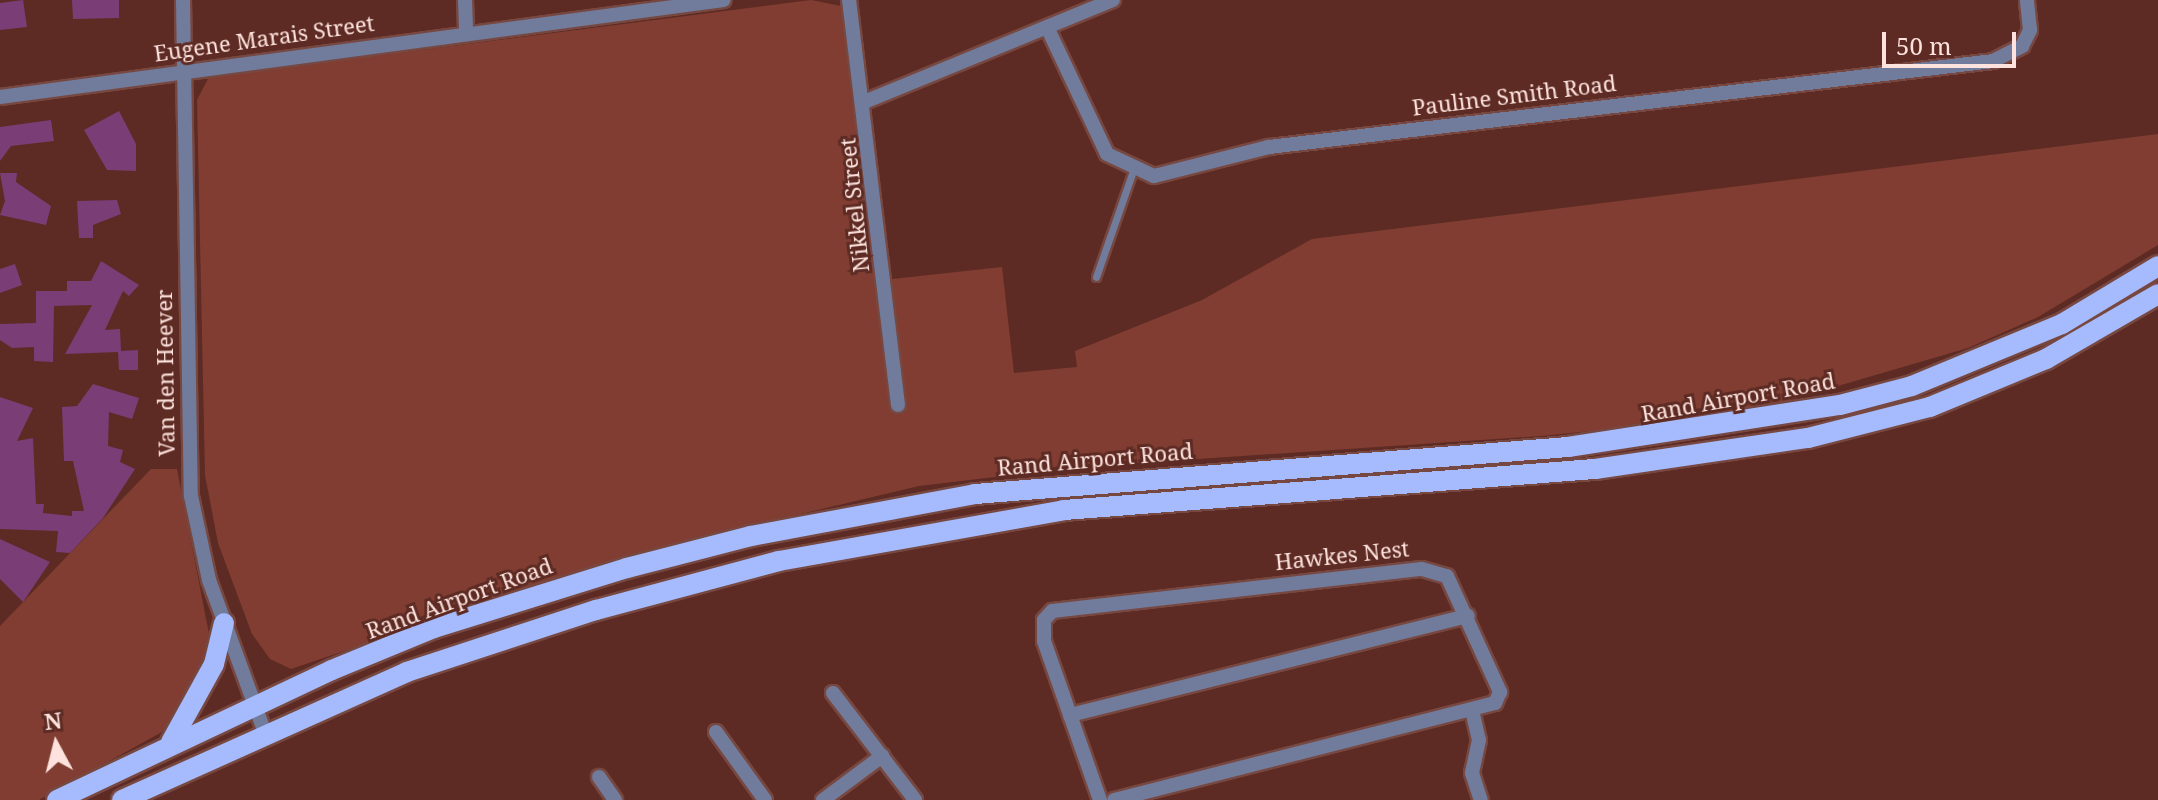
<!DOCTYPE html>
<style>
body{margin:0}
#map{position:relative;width:2158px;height:800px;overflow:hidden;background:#5d2b23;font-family:"Noto Serif",serif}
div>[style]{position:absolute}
.green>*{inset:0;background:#813d32}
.building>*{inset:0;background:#7a3d76}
.roads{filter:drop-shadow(2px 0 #774841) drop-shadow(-2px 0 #774841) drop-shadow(0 2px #774841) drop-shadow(0 -2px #774841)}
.service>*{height:7px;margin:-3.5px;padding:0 3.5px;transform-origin:3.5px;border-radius:3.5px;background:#717c9d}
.minor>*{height:14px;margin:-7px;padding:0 7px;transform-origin:7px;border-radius:7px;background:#717c9d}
.primary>*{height:20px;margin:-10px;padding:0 10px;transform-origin:10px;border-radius:10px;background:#a5bbfd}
span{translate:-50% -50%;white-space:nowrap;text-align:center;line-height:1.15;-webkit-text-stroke:6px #5d2b23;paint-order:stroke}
.street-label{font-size:22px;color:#fde2dd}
.north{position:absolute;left:16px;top:704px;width:80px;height:80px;-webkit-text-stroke:6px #5d2b23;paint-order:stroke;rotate:353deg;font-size:22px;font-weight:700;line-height:32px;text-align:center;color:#fde2dd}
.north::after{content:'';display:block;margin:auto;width:28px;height:36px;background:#fde2dd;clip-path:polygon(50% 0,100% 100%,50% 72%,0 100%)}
.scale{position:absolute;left:1882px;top:32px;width:134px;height:36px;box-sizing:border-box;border:4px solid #fde2dd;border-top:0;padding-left:10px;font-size:24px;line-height:28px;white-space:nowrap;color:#fde2dd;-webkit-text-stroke:6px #5d2b23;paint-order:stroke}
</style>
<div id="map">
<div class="green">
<div style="clip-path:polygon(811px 0,841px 6px,874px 281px,1002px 267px,1014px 373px,1077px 367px,1075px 351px,1202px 300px,1312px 239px,2158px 134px,2158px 245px,2038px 317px,1968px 348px,1783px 402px,1678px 422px,1542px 436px,1078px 467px,919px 486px,628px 555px,291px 669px,270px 659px,252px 634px,218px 543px,205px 475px,197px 100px,209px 77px)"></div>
<div style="clip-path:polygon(151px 469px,177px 469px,209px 634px,205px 661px,162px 732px,39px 800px,0 800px,0 626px)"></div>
</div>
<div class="building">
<div style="clip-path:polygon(23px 0,27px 27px,0 30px,0 3px)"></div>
<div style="clip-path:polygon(72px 0,119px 0,119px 18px,73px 19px)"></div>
<div style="clip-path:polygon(119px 111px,136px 144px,136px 171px,107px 170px,84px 130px)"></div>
<div style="clip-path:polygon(51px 120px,54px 141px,11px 146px,0 161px,0 127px)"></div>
<div style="clip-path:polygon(0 173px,17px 173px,16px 182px,51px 206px,46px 225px,0 215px,5px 201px)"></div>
<div style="clip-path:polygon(117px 200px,121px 214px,93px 225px,93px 238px,79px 238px,77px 201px)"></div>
<div style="clip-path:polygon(101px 261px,139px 285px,129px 296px,123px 291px,105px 330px,120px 329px,121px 351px,138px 350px,138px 370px,119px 370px,118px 352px,65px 354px,92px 305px,54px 306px,53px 362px,34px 361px,34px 347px,12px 348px,0 340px,0 324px,36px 323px,36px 291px,67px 291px,67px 281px,91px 281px)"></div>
<div style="clip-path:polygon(15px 264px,22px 285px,0 293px,0 269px)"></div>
<div style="clip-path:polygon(93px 384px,139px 398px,132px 419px,109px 412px,108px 446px,123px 450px,120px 462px,135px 469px,103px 518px,70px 553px,56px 552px,58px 531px,0 529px,0 397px,33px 408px,17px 441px,33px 438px,36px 504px,44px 504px,43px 513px,72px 516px,72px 511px,84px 511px,73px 461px,64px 461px,62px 407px,77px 406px)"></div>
<div style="clip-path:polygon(0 539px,50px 562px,23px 602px,0 579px)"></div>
</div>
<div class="roads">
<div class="service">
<div style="left:1096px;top:277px;width:112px;rotate:-70.8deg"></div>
</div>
<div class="minor">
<div style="left:183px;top:0;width:496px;rotate:89.1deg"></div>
<div style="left:191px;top:496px;width:86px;rotate:77.9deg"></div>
<div style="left:209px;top:580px;width:163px;rotate:69.9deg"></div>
<div style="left:465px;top:0;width:34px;rotate:88deg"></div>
<div style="left:849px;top:0;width:408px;rotate:83.1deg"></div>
<div style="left:1047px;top:27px;width:140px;rotate:64.7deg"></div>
<div style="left:1107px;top:154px;width:52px;rotate:25.1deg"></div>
<div style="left:1154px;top:176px;width:119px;rotate:-14.2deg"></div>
<div style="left:1269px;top:147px;width:729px;rotate:-6.77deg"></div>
<div style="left:1993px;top:61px;width:33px;rotate:-27deg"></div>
<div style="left:2022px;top:46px;width:18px;rotate:-63deg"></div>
<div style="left:2030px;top:30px;width:30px;rotate:-96deg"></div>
<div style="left:0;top:97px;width:730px;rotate:-7.63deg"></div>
<div style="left:864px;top:102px;width:269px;rotate:-22.3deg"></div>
<div style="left:833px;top:693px;width:135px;rotate:52.5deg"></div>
<div style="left:1472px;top:710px;width:31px;rotate:77deg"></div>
<div style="left:1479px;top:740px;width:34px;rotate:102deg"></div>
<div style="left:1472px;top:773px;width:28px;rotate:72deg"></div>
<div style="left:1070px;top:715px;width:410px;rotate:-14deg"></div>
<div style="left:716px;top:732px;width:84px;rotate:54.2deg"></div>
<div style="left:599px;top:777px;width:28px;rotate:55deg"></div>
<div style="left:823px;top:800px;width:74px;rotate:-36.7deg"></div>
<div style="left:1100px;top:800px;width:169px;rotate:-109.4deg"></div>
<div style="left:1044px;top:641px;width:21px;rotate:-90deg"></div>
<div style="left:1044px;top:620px;width:12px;rotate:-48deg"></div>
<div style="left:1052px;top:611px;width:372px;rotate:-6.5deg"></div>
<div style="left:1422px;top:569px;width:26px;rotate:16deg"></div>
<div style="left:1447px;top:576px;width:128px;rotate:65.4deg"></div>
<div style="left:1500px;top:692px;width:12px;rotate:114deg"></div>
<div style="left:1495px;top:703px;width:393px;rotate:165.7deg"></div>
</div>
<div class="primary">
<div style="left:171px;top:742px;width:89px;rotate:-61.1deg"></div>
<div style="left:214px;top:664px;width:42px;rotate:-76.3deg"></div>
<div style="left:57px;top:800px;width:304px;rotate:-25.3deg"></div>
<div style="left:332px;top:670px;width:110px;rotate:-22.4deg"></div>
<div style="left:434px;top:628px;width:202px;rotate:-17.3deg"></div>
<div style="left:627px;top:568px;width:128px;rotate:-14.5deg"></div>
<div style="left:751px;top:536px;width:228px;rotate:-10.6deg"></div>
<div style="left:975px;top:494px;width:595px;rotate:-4.53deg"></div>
<div style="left:1568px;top:447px;width:275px;rotate:-8.8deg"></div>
<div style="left:1840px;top:405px;width:74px;rotate:-14.8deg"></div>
<div style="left:1912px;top:386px;width:162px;rotate:-22.5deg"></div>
<div style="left:2062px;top:324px;width:112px;rotate:-31.1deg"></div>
<div style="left:122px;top:800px;width:312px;rotate:-24.2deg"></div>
<div style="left:407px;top:672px;width:199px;rotate:-18.2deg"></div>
<div style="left:596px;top:610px;width:189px;rotate:-15deg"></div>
<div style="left:779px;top:561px;width:290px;rotate:-10.1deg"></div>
<div style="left:1064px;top:510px;width:533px;rotate:-4.42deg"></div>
<div style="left:1595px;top:469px;width:215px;rotate:-8.3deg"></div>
<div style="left:1808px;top:438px;width:126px;rotate:-14.3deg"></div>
<div style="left:1930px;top:407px;width:126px;rotate:-22.5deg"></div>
<div style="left:2046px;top:359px;width:129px;rotate:-30.1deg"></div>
</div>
</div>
<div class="street-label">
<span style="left:264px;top:38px;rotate:-8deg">Eugene Marais Street</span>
<span style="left:1514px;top:95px;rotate:-7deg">Pauline Smith Road</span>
<span style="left:854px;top:205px;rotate:-96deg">Nikkel Street</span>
<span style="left:165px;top:373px;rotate:-91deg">Van den Heever</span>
<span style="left:1738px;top:397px;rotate:-10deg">Rand Airport Road</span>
<span style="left:1095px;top:459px;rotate:-5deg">Rand Airport Road</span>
<span style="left:1342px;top:555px;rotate:-6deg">Hawkes Nest</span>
<span style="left:459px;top:598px;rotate:-20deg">Rand Airport Road</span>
</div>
<div class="north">N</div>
<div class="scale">50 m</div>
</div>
